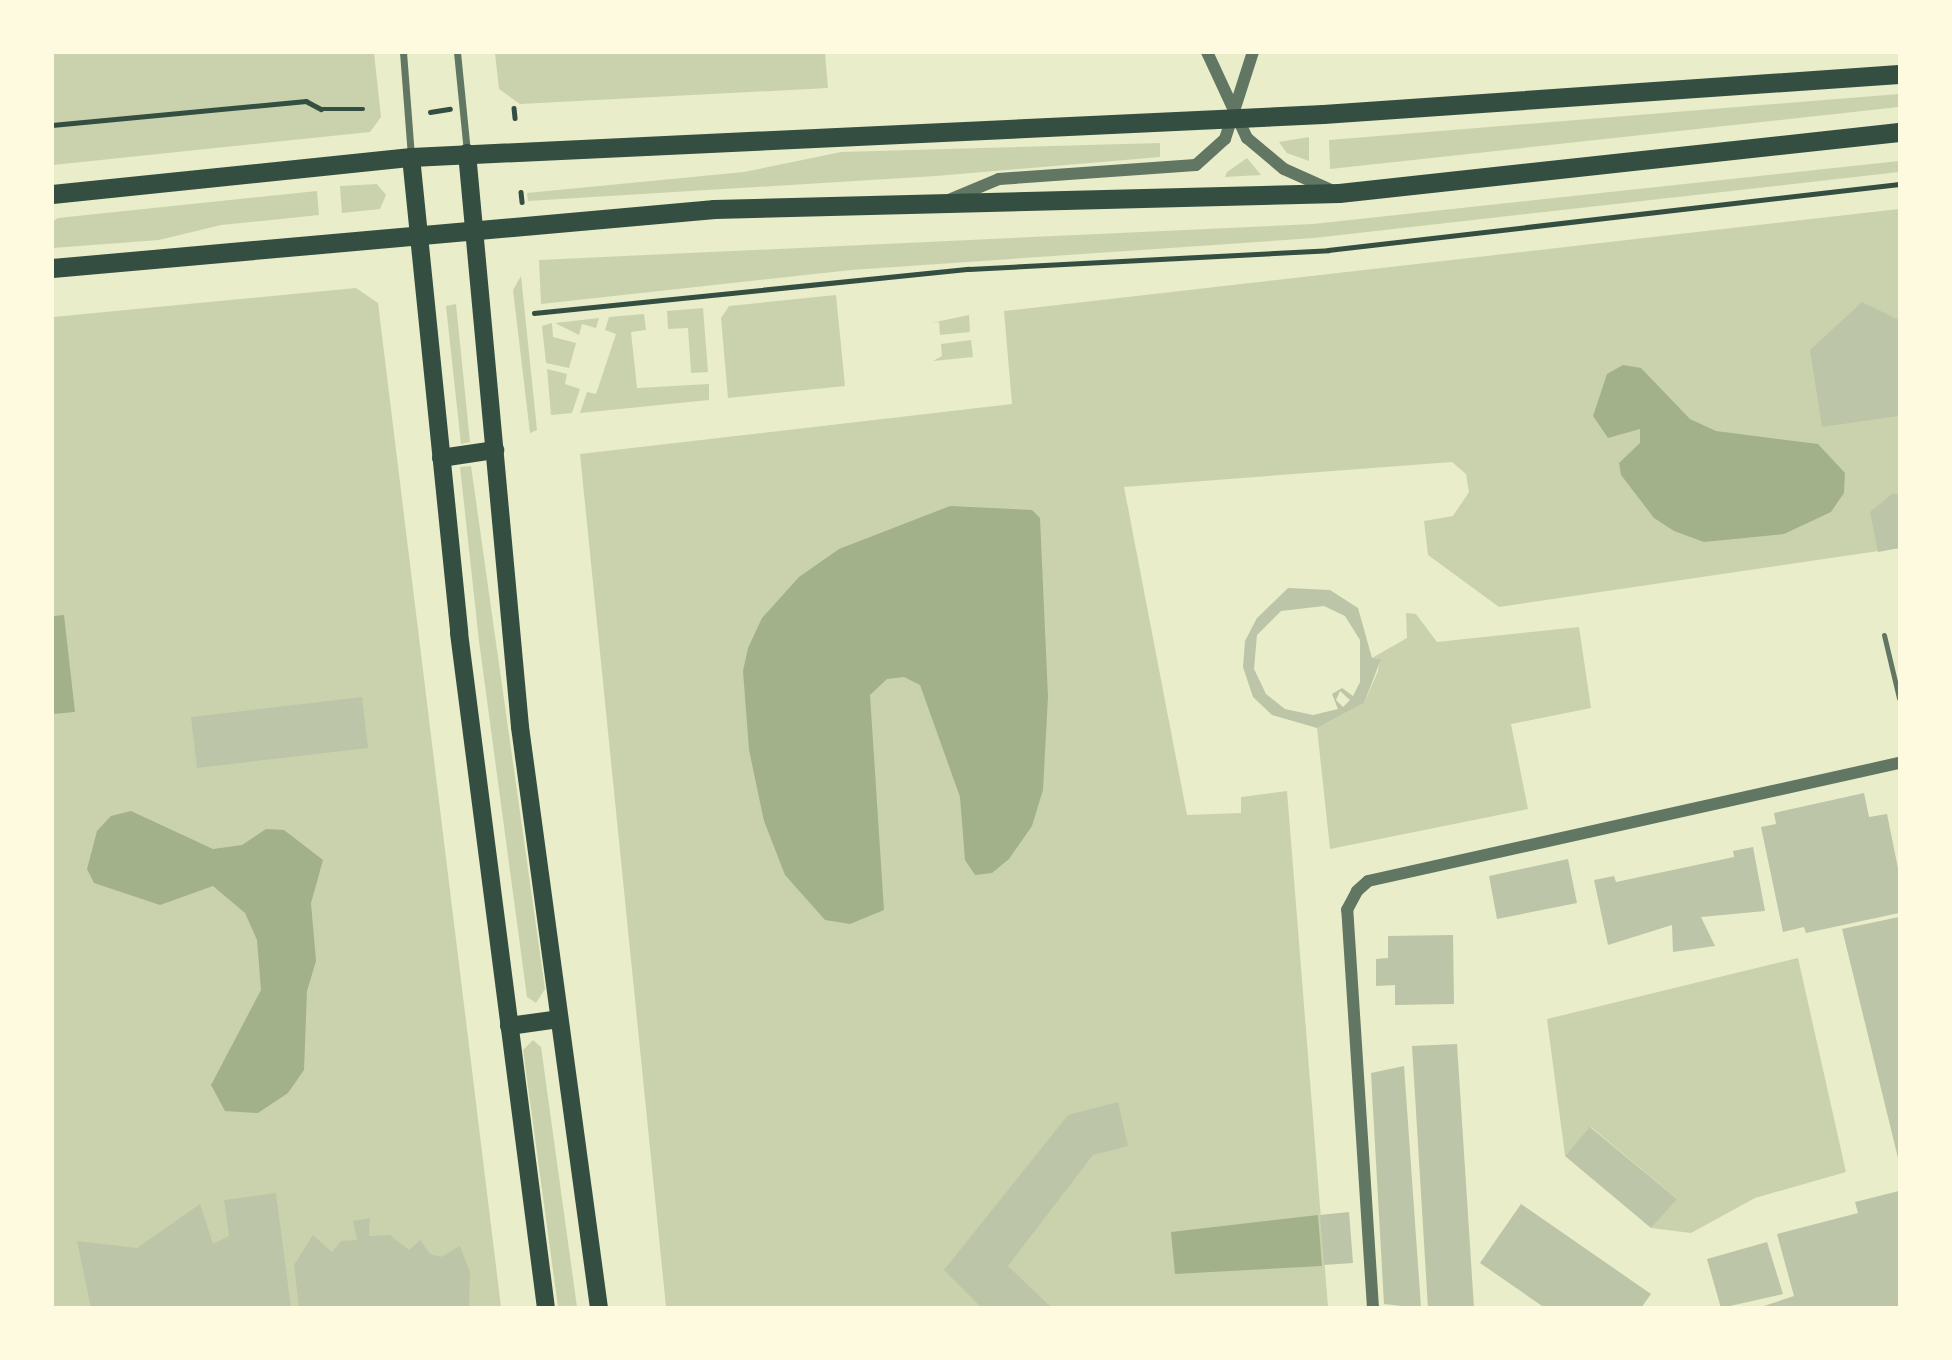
<!DOCTYPE html>
<style>
body{margin:0}
#map{position:relative;width:1952px;height:1360px;overflow:hidden;background:#e9edc9;font-family:"Asap Condensed",sans-serif}
div>[style]{position:absolute}
.green>*{inset:0;background:#cad2ad}
.water>*{inset:0;background:#a3b18a}
.building>*{inset:0;background:#bcc5a7}
.path>*{height:4.5px;margin:-2.25px;padding:0 2.25px;transform-origin:2.25px;border-radius:2.25px;background:#344e41}
.service>*{height:5px;margin:-2.5px;padding:0 2.5px;transform-origin:2.5px;border-radius:2.5px;background:#617663}
.minor>*{height:7px;margin:-3.5px;padding:0 3.5px;transform-origin:3.5px;border-radius:3.5px;background:#617663}
.tertiary>*{height:12px;margin:-6px;padding:0 6px;transform-origin:6px;border-radius:6px;background:#617663}
.primary>*{height:18px;margin:-9px;padding:0 9px;transform-origin:9px;border-radius:9px;background:#344e41}
.trunk>*{height:19px;margin:-9.5px;padding:0 9.5px;transform-origin:9.5px;border-radius:9.5px;background:#344e41}
span{translate:-50% -50%;white-space:nowrap;text-align:center;line-height:1.15;-webkit-text-stroke:7px #fefae0;paint-order:stroke}
.frame{position:absolute;inset:0;border:54px solid #fefae0;pointer-events:none}
</style>
<div id="map">
<div class="green">
<div style="clip-path:polygon(52px 53px,374px 53px,381px 117px,370px 132px,53px 165px)"></div>
<div style="clip-path:polygon(495px 53px,825px 53px,828px 88px,520px 104px,499px 89px)"></div>
<div style="clip-path:polygon(1899px 94px,1899px 107px,1330px 169px,1329px 140px)"></div>
<div style="clip-path:polygon(1309px 137px,1309px 161px,1287px 153px,1279px 142px)"></div>
<div style="clip-path:polygon(1160px 143px,1160px 157px,936px 176px,528px 201px,527px 193px,744px 172px,841px 152px)"></div>
<div style="clip-path:polygon(1247px 158px,1261px 175px,1225px 177px,1227px 172px)"></div>
<div style="clip-path:polygon(1899px 161px,1899px 172px,1314px 238px,851px 270px,541px 304px,539px 260px,1313px 224px)"></div>
<div style="clip-path:polygon(377px 184px,386px 195px,380px 209px,342px 213px,340px 186px)"></div>
<div style="clip-path:polygon(317px 191px,319px 215px,221px 225px,159px 240px,53px 248px,53px 221px,58px 218px)"></div>
<div style="clip-path:polygon(1899px 209px,1899px 548px,1499px 607px,1428px 555px,1424px 521px,1453px 516px,1469px 492px,1466px 474px,1452px 462px,1124px 487px,1187px 815px,1241px 813px,1241px 797px,1287px 791px,1328px 1307px,666px 1307px,580px 454px,1012px 404px,1004px 311px)"></div>
<div style="clip-path:polygon(521px 276px,537px 430px,530px 433px,513px 290px)"></div>
<div style="clip-path:polygon(356px 288px,378px 303px,501px 1307px,53px 1308px,53px 317px)"></div>
<div style="clip-path:polygon(836px 295px,845px 386px,728px 398px,721px 318px,729px 306px)"></div>
<div style="clip-path:polygon(456px 304px,470px 442px,461px 444px,446px 306px)"></div>
<div style="clip-path:polygon(703px 308px,708px 372px,691px 373px,688px 328px,668px 329px,667px 311px)"></div>
<div style="clip-path:polygon(644px 314px,646px 330px,631px 332px,637px 388px,709px 384px,709px 400px,580px 413px,587px 392px,596px 394px,616px 334px,605px 330px,609px 317px)"></div>
<div style="clip-path:polygon(969px 315px,970px 332px,940px 335px,939px 322px,931px 323px)"></div>
<div style="clip-path:polygon(599px 318px,596px 328px,582px 324px,579px 335px,555px 323px)"></div>
<div style="clip-path:polygon(552px 323px,553px 337px,576px 343px,569px 368px,546px 363px,542px 326px)"></div>
<div style="clip-path:polygon(971px 340px,973px 357px,933px 361px,942px 356px,941px 344px)"></div>
<div style="clip-path:polygon(547px 369px,567px 374px,565px 384px,580px 389px,572px 413px,551px 415px)"></div>
<div style="clip-path:polygon(471px 466px,545px 989px,536px 1003px,527px 997px,479px 641px,460px 467px)"></div>
<div style="clip-path:polygon(1406px 613px,1416px 614px,1437px 642px,1579px 627px,1591px 708px,1511px 724px,1528px 809px,1330px 849px,1317px 728px,1364px 703px,1378px 671px,1380px 659px,1372px 658px,1407px 638px)"></div>
<div style="clip-path:polygon(1798px 958px,1846px 1172px,1755px 1198px,1691px 1233px,1651px 1228px,1676px 1198px,1591px 1127px,1565px 1156px,1547px 1019px)"></div>
<div style="clip-path:polygon(533px 1040px,541px 1047px,577px 1307px,558px 1307px,523px 1050px)"></div>
</div>
<div class="water">
<div style="clip-path:polygon(1623px 365px,1641px 368px,1690px 419px,1716px 431px,1818px 444px,1845px 473px,1844px 493px,1831px 512px,1784px 534px,1704px 542px,1674px 531px,1654px 518px,1621px 475px,1619px 463px,1640px 443px,1640px 429px,1608px 438px,1593px 416px,1607px 374px)"></div>
<div style="clip-path:polygon(950px 506px,1032px 510px,1040px 518px,1048px 697px,1043px 790px,1032px 826px,1009px 859px,992px 873px,975px 875px,965px 860px,960px 797px,920px 685px,904px 677px,887px 679px,870px 695px,884px 910px,850px 924px,825px 920px,785px 875px,764px 821px,749px 750px,743px 671px,748px 648px,762px 618px,799px 577px,839px 549px)"></div>
<div style="clip-path:polygon(64px 615px,75px 712px,53px 714px,53px 616px)"></div>
<div style="clip-path:polygon(131px 811px,213px 849px,242px 845px,266px 829px,284px 830px,323px 860px,311px 903px,316px 961px,307px 991px,304px 1070px,288px 1093px,258px 1113px,225px 1111px,211px 1085px,261px 990px,257px 940px,245px 913px,213px 886px,160px 905px,94px 883px,87px 869px,97px 831px,111px 816px)"></div>
<div style="clip-path:polygon(1318px 1215px,1322px 1266px,1175px 1274px,1171px 1232px)"></div>
</div>
<div class="building">
<div style="clip-path:polygon(1862px 302px,1899px 320px,1899px 416px,1822px 427px,1810px 350px)"></div>
<div style="clip-path:polygon(1893px 493px,1899px 495px,1899px 548px,1878px 552px,1870px 512px)"></div>
<div style="clip-path:polygon(evenodd,1288px 588px,1330px 590px,1358px 608px,1372px 658px,1381px 659px,1364px 703px,1317px 728px,1272px 715px,1253px 697px,1243px 667px,1245px 641px,1257px 618px,1288px 588px,1324px 606px,1345px 616px,1360px 640px,1360px 682px,1353px 696px,1342px 688px,1332px 694px,1338px 709px,1313px 715px,1285px 709px,1266px 694px,1254px 669px,1257px 635px,1281px 611px,1324px 606px,1288px 588px,1340px 691px,1350px 700px,1343px 707px,1336px 700px,1340px 691px)"></div>
<div style="clip-path:polygon(362px 697px,368px 748px,197px 768px,191px 717px)"></div>
<div style="clip-path:polygon(1864px 793px,1869px 817px,1887px 814px,1899px 873px,1899px 913px,1806px 933px,1804px 927px,1783px 932px,1761px 827px,1776px 824px,1774px 813px)"></div>
<div style="clip-path:polygon(1753px 847px,1765px 911px,1701px 917px,1715px 946px,1673px 952px,1672px 925px,1608px 945px,1594px 880px,1614px 876px,1616px 882px,1734px 857px,1733px 851px)"></div>
<div style="clip-path:polygon(1568px 859px,1577px 903px,1497px 919px,1489px 876px)"></div>
<div style="clip-path:polygon(1899px 917px,1899px 1162px,1842px 929px)"></div>
<div style="clip-path:polygon(1453px 935px,1454px 1004px,1395px 1005px,1395px 985px,1376px 986px,1376px 959px,1388px 958px,1388px 936px)"></div>
<div style="clip-path:polygon(1457px 1044px,1474px 1308px,1428px 1308px,1412px 1046px)"></div>
<div style="clip-path:polygon(1404px 1066px,1421px 1308px,1384px 1304px,1371px 1073px)"></div>
<div style="clip-path:polygon(1118px 1102px,1128px 1146px,1093px 1155px,1008px 1266px,1052px 1308px,982px 1308px,944px 1270px,1068px 1115px)"></div>
<div style="clip-path:polygon(1590px 1127px,1677px 1199px,1651px 1228px,1565px 1156px)"></div>
<div style="clip-path:polygon(1899px 1191px,1899px 1308px,1758px 1308px,1794px 1296px,1777px 1234px,1858px 1213px,1855px 1202px)"></div>
<div style="clip-path:polygon(276px 1193px,291px 1308px,91px 1308px,77px 1241px,137px 1248px,200px 1204px,213px 1244px,229px 1236px,224px 1200px)"></div>
<div style="clip-path:polygon(1521px 1204px,1651px 1294px,1641px 1308px,1545px 1308px,1480px 1263px)"></div>
<div style="clip-path:polygon(1349px 1212px,1353px 1263px,1324px 1265px,1320px 1215px)"></div>
<div style="clip-path:polygon(370px 1218px,369px 1236px,390px 1235px,409px 1250px,420px 1240px,430px 1254px,441px 1257px,460px 1246px,470px 1272px,469px 1308px,299px 1308px,294px 1265px,313px 1235px,332px 1252px,341px 1241px,357px 1240px,353px 1221px)"></div>
<div style="clip-path:polygon(1767px 1242px,1783px 1294px,1721px 1308px,1707px 1259px)"></div>
</div>
<div class="path">
<div style="left:514px;top:108px;width:10px;rotate:84deg"></div>
<div style="left:430px;top:112px;width:20px;rotate:-9deg"></div>
<div style="left:52px;top:125px;width:255px;rotate:-5.4deg"></div>
<div style="left:306px;top:101px;width:17px;rotate:28deg"></div>
<div style="left:321px;top:109px;width:42px"></div>
<div style="left:521px;top:192px;width:10px;rotate:84deg"></div>
<div style="left:534px;top:313px;width:437px;rotate:-5.8deg"></div>
<div style="left:969px;top:269px;width:360px;rotate:-3deg"></div>
<div style="left:1328px;top:250px;width:575px;rotate:-6.59deg"></div>
</div>
<div class="service">
<div style="left:1884px;top:635px;width:65px;rotate:76.6deg"></div>
</div>
<div class="minor">
<div style="left:403px;top:52px;width:104px;rotate:85.6deg"></div>
<div style="left:457px;top:52px;width:101px;rotate:84.3deg"></div>
</div>
<div class="tertiary">
<div style="left:1207px;top:52px;width:95px;rotate:65.1deg"></div>
<div style="left:1247px;top:138px;width:48px;rotate:40deg"></div>
<div style="left:1284px;top:169px;width:49px;rotate:24deg"></div>
<div style="left:951px;top:199px;width:52px;rotate:-22.6deg"></div>
<div style="left:999px;top:179px;width:197px;rotate:-4.1deg"></div>
<div style="left:1196px;top:165px;width:39px;rotate:-42deg"></div>
<div style="left:1225px;top:139px;width:91px;rotate:-72.2deg"></div>
<div style="left:1373px;top:1308px;width:399px;rotate:-93.7deg"></div>
<div style="left:1347px;top:910px;width:21px;rotate:-62deg"></div>
<div style="left:1357px;top:891px;width:15px;rotate:-42deg"></div>
<div style="left:1368px;top:881px;width:544px;rotate:-12.53deg"></div>
</div>
<div class="primary">
<div style="left:467px;top:153px;width:576px;rotate:84.72deg"></div>
<div style="left:520px;top:727px;width:586px;rotate:82.26deg"></div>
<div style="left:411px;top:157px;width:478px;rotate:84.2deg"></div>
<div style="left:459px;top:633px;width:681px;rotate:82.66deg"></div>
<div style="left:441px;top:458px;width:55px;rotate:-8.4deg"></div>
<div style="left:509px;top:1026px;width:50px;rotate:-8deg"></div>
</div>
<div class="trunk">
<div style="left:52px;top:194px;width:361px;rotate:-5.9deg"></div>
<div style="left:411px;top:157px;width:913px;rotate:-2.7deg"></div>
<div style="left:1323px;top:114px;width:577px;rotate:-3.97deg"></div>
<div style="left:52px;top:268px;width:665px;rotate:-5.09deg"></div>
<div style="left:714px;top:209px;width:625px;rotate:-1.47deg"></div>
<div style="left:1339px;top:193px;width:563px;rotate:-6.22deg"></div>
</div>
<div class="frame"></div>
</div>
